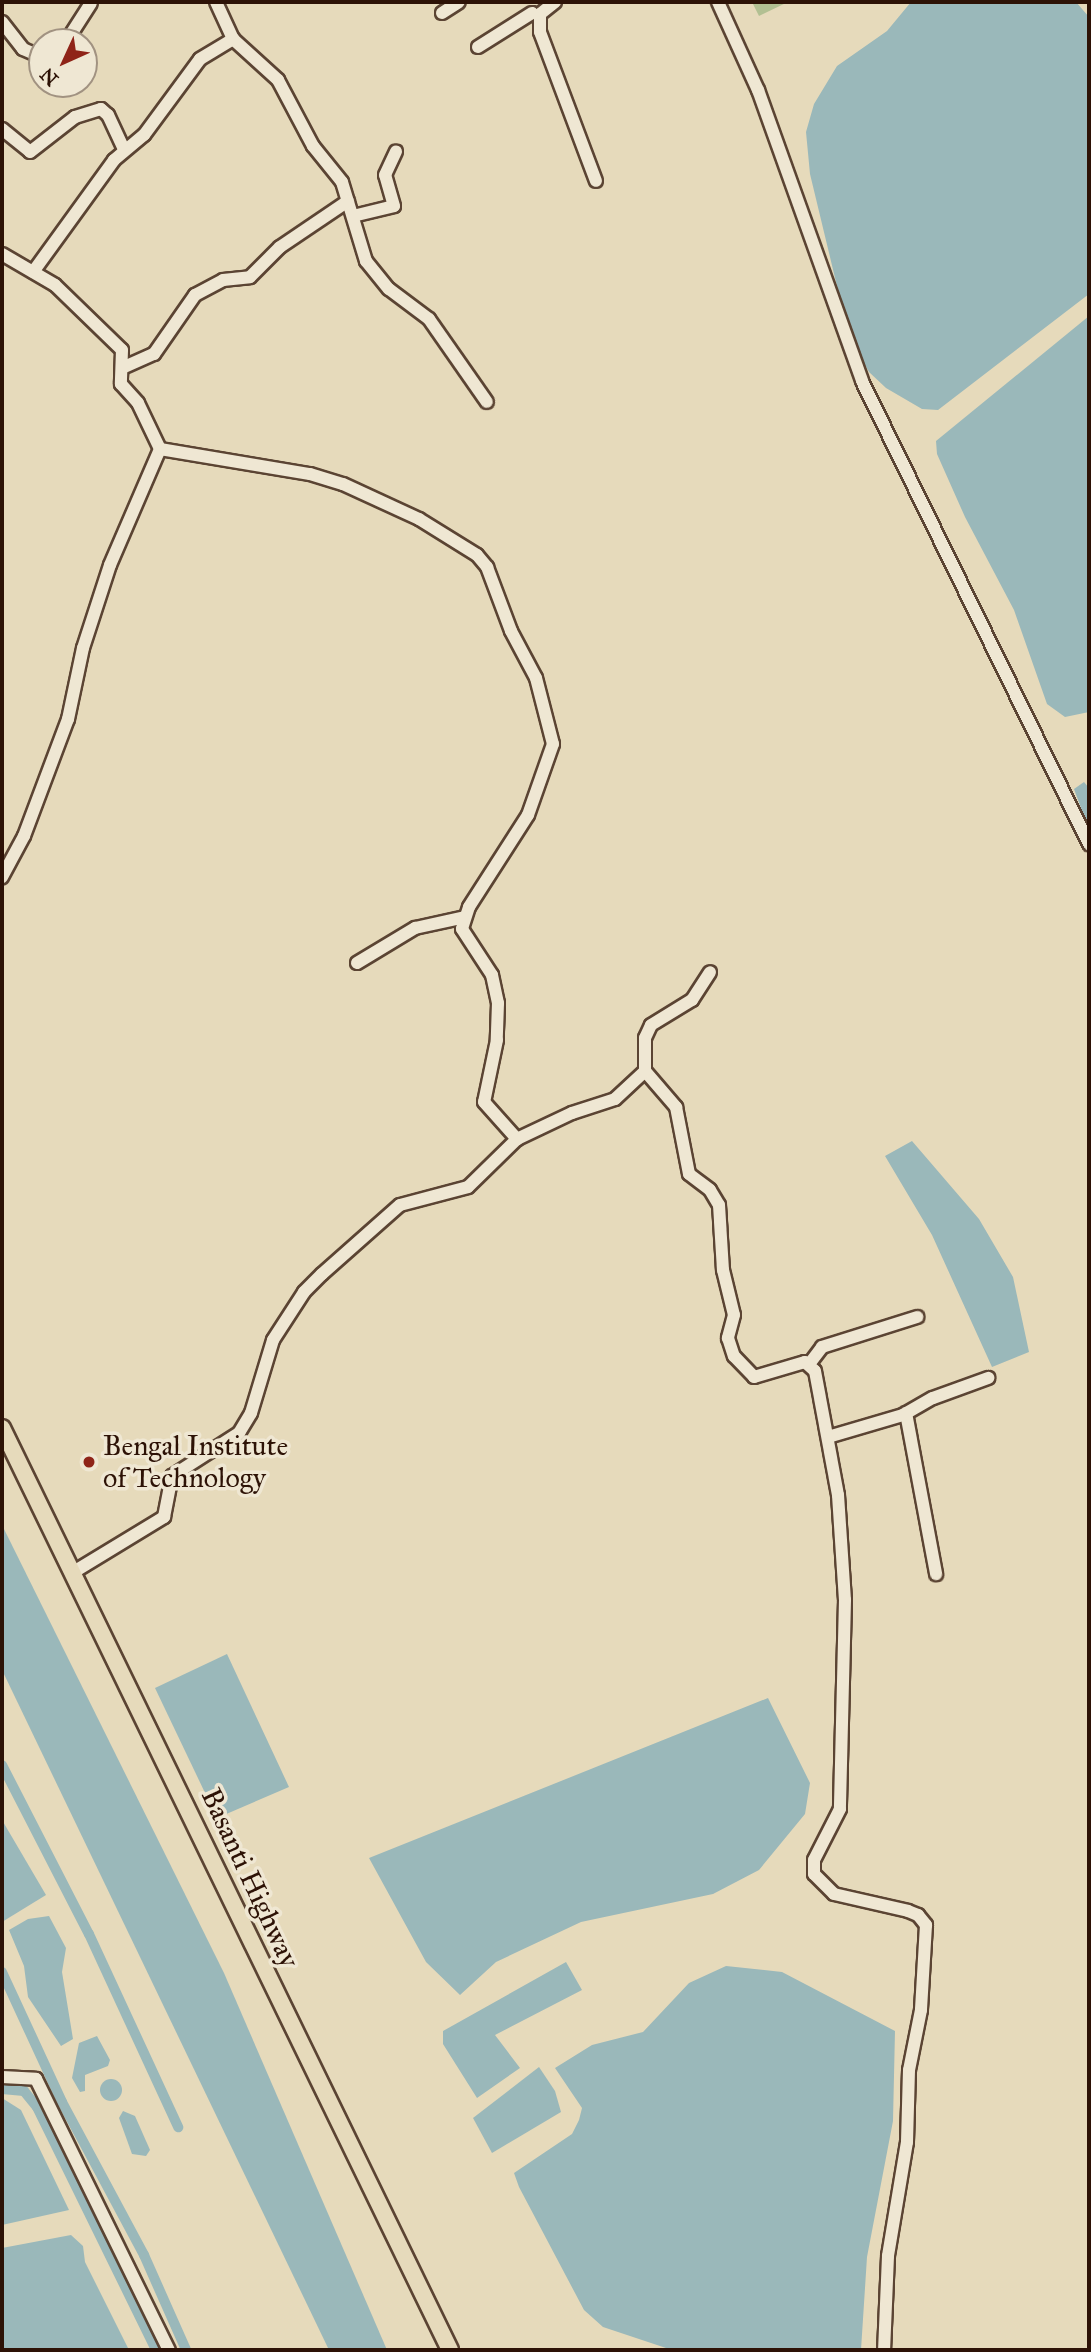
<!DOCTYPE html>
<style>
body{margin:0}
#map{position:relative;width:1091px;height:2352px;overflow:hidden;background:#e6dabb;font-family:"IM FELL Great Primer",serif}
div>[style]{position:absolute}
.green>*{inset:0;background:#b2c092}
.water>*{inset:0;background:#9ab8ba}
.round{border-radius:50%}
.canal>*{height:10px;margin:-5px;padding:0 5px;transform-origin:5px;border-radius:5px;background:#9ab8ba}
.roads{filter:drop-shadow(2px 0 #5b4433) drop-shadow(-2px 0 #5b4433) drop-shadow(0 2px #5b4433) drop-shadow(0 -2px #5b4433)}
.minor>*{height:12px;margin:-6px;padding:0 6px;transform-origin:6px;border-radius:6px;background:#efe7d3}
.major>*{height:16px;margin:-8px;padding:0 8px;transform-origin:8px;border-radius:8px;background:#e6dabb}
.dots>*{width:19px;height:19px;translate:-50% -50%;box-sizing:border-box;border:4px solid #efe7d3;border-radius:50%}
span{translate:-50% -50%;white-space:nowrap;text-align:center;line-height:1.15;-webkit-text-stroke:7px #efe7d3;paint-order:stroke}
.poi-label{font-size:28px;color:#2d1206}
.left{translate:0 -50%;text-align:left}
.street-label{font-size:28px;color:#2d1206}
.frame{position:absolute;inset:0;border:4px solid #2d1206;pointer-events:none}
.north{position:absolute;left:28px;top:28px;width:70px;height:70px;box-sizing:border-box;background:#efe7d3;border:2px solid #a19281;border-radius:50%;rotate:225deg;font-size:19px;font-weight:700;line-height:28px;text-align:center;color:#2d1206}
.north::after{content:'';display:block;margin:auto;width:24px;height:32px;background:#8f2418;clip-path:polygon(50% 0,100% 100%,50% 72%,0 100%)}
</style>
<div id="map">
<div class="green">
<div style="clip-path:polygon(752px 2px,788px 2px,759px 16px)"></div>
</div>
<div class="water">
<div style="clip-path:polygon(911px 2px,1076px 2px,1089px 17px,1089px 294px,938px 410px,922px 409px,886px 388px,869px 372px,849px 336px,810px 174px,806px 132px,814px 104px,837px 66px,887px 31px)"></div>
<div style="clip-path:polygon(1089px 316px,1089px 712px,1065px 717px,1047px 704px,1014px 610px,965px 517px,937px 454px,936px 441px)"></div>
<div style="clip-path:polygon(1084px 782px,1089px 788px,1089px 830px,1074px 789px)"></div>
<div style="clip-path:polygon(912px 1141px,979px 1219px,1013px 1277px,1029px 1352px,992px 1367px,932px 1235px,885px 1156px)"></div>
<div style="clip-path:polygon(2px 1525px,224px 1973px,387px 2350px,329px 2350px,2px 1670px)"></div>
<div style="clip-path:polygon(227px 1654px,289px 1787px,217px 1818px,155px 1688px)"></div>
<div style="clip-path:polygon(768px 1698px,810px 1783px,805px 1814px,759px 1870px,713px 1894px,581px 1922px,496px 1962px,460px 1995px,426px 1962px,369px 1858px)"></div>
<div style="clip-path:polygon(2px 1820px,46px 1895px,2px 1922px)"></div>
<div style="clip-path:polygon(49px 1916px,66px 1948px,62px 1972px,73px 2039px,61px 2046px,28px 1997px,24px 1966px,9px 1930px,28px 1919px)"></div>
<div style="clip-path:polygon(566px 1962px,582px 1990px,495px 2035px,520px 2068px,477px 2098px,443px 2044px,443px 2031px)"></div>
<div style="clip-path:polygon(726px 1966px,782px 1972px,895px 2031px,893px 2121px,867px 2257px,861px 2350px,672px 2350px,603px 2327px,584px 2310px,519px 2187px,514px 2173px,572px 2134px,579px 2120px,582px 2108px,555px 2068px,592px 2045px,643px 2032px,689px 1983px)"></div>
<div style="clip-path:polygon(97px 2036px,110px 2060px,108px 2066px,85px 2075px,85px 2091px,80px 2092px,72px 2078px,79px 2043px)"></div>
<div style="clip-path:polygon(539px 2067px,555px 2091px,561px 2112px,492px 2153px,473px 2118px)"></div>
<div class="round" style="left:100px;top:2079px;width:22px;height:22px"></div>
<div style="clip-path:polygon(2px 2098px,21px 2110px,69px 2210px,2px 2225px)"></div>
<div style="clip-path:polygon(123px 2111px,135px 2116px,150px 2150px,146px 2156px,132px 2154px,119px 2118px)"></div>
<div style="clip-path:polygon(71px 2235px,83px 2246px,85px 2262px,129px 2350px,2px 2350px,2px 2248px)"></div>
</div>
<div class="canal">
<div style="left:2px;top:1765px;width:190px;rotate:62.8deg"></div>
<div style="left:89px;top:1934px;width:213px;rotate:65.2deg"></div>
<div style="left:2px;top:1972px;width:143px;rotate:65.2deg"></div>
<div style="left:62px;top:2102px;width:174px;rotate:61.8deg"></div>
<div style="left:144px;top:2255px;width:104px;rotate:66.1deg"></div>
<div style="left:2px;top:2089px;width:22px;rotate:5deg"></div>
<div style="left:24px;top:2091px;width:21px;rotate:51deg"></div>
<div style="left:37px;top:2107px;width:271px;rotate:63.9deg"></div>
</div>
<div class="roads">
<div class="minor">
<div style="left:216px;top:2px;width:41px;rotate:65.3deg"></div>
<div style="left:233px;top:39px;width:61px;rotate:42.3deg"></div>
<div style="left:278px;top:80px;width:75px;rotate:62.1deg"></div>
<div style="left:313px;top:146px;width:46px;rotate:51.1deg"></div>
<div style="left:342px;top:182px;width:83px;rotate:73.1deg"></div>
<div style="left:366px;top:261px;width:36px;rotate:51deg"></div>
<div style="left:389px;top:289px;width:50px;rotate:36.9deg"></div>
<div style="left:429px;top:319px;width:101px;rotate:55.1deg"></div>
<div style="left:555px;top:2px;width:19px;rotate:141deg"></div>
<div style="left:540px;top:14px;width:18px;rotate:90deg"></div>
<div style="left:540px;top:32px;width:159px;rotate:69.4deg"></div>
<div style="left:718px;top:2px;width:97px;rotate:65.6deg"></div>
<div style="left:758px;top:90px;width:309px;rotate:70.3deg"></div>
<div style="left:862px;top:381px;width:516px;rotate:63.88deg"></div>
<div style="left:442px;top:13px;width:20px;rotate:-33deg"></div>
<div style="left:2px;top:22px;width:34px;rotate:52deg"></div>
<div style="left:23px;top:49px;width:21px;rotate:23deg"></div>
<div style="left:66px;top:42px;width:46px;rotate:-57.3deg"></div>
<div style="left:478px;top:47px;width:64px;rotate:-32.2deg"></div>
<div style="left:2px;top:129px;width:36px;rotate:39deg"></div>
<div style="left:30px;top:152px;width:57px;rotate:-37.9deg"></div>
<div style="left:75px;top:117px;width:27px;rotate:-17deg"></div>
<div style="left:101px;top:109px;width:9px;rotate:41deg"></div>
<div style="left:108px;top:115px;width:38px;rotate:65deg"></div>
<div style="left:353px;top:216px;width:42px;rotate:-13.7deg"></div>
<div style="left:394px;top:206px;width:32px;rotate:-106deg"></div>
<div style="left:385px;top:175px;width:26px;rotate:-65deg"></div>
<div style="left:2px;top:254px;width:61px;rotate:30.3deg"></div>
<div style="left:55px;top:285px;width:93px;rotate:44.1deg"></div>
<div style="left:122px;top:350px;width:34px;rotate:92deg"></div>
<div style="left:121px;top:384px;width:25px;rotate:48deg"></div>
<div style="left:138px;top:403px;width:51px;rotate:64.4deg"></div>
<div style="left:160px;top:449px;width:126px;rotate:113.3deg"></div>
<div style="left:110px;top:565px;width:87px;rotate:108deg"></div>
<div style="left:83px;top:648px;width:73px;rotate:101.9deg"></div>
<div style="left:68px;top:719px;width:125px;rotate:110.6deg"></div>
<div style="left:24px;top:836px;width:47px;rotate:118.2deg"></div>
<div style="left:33px;top:272px;width:138px;rotate:-54.1deg"></div>
<div style="left:114px;top:160px;width:39px;rotate:-40deg"></div>
<div style="left:144px;top:135px;width:94px;rotate:-53.6deg"></div>
<div style="left:200px;top:59px;width:39px;rotate:-31deg"></div>
<div style="left:122px;top:368px;width:35px;rotate:-24deg"></div>
<div style="left:154px;top:354px;width:72px;rotate:-55.2deg"></div>
<div style="left:195px;top:295px;width:32px;rotate:-28deg"></div>
<div style="left:223px;top:280px;width:27px;rotate:-6deg"></div>
<div style="left:250px;top:277px;width:42px;rotate:-45deg"></div>
<div style="left:280px;top:247px;width:82px;rotate:-34.1deg"></div>
<div style="left:160px;top:449px;width:152px;rotate:9.5deg"></div>
<div style="left:310px;top:474px;width:34px;rotate:17deg"></div>
<div style="left:343px;top:484px;width:84px;rotate:24.7deg"></div>
<div style="left:419px;top:519px;width:68px;rotate:31.8deg"></div>
<div style="left:477px;top:555px;width:16px;rotate:50deg"></div>
<div style="left:487px;top:567px;width:68px;rotate:69.4deg"></div>
<div style="left:511px;top:631px;width:53px;rotate:62deg"></div>
<div style="left:536px;top:678px;width:68px;rotate:75.6deg"></div>
<div style="left:553px;top:744px;width:75px;rotate:109.4deg"></div>
<div style="left:528px;top:815px;width:109px;rotate:122.7deg"></div>
<div style="left:469px;top:907px;width:23px;rotate:108deg"></div>
<div style="left:462px;top:929px;width:55px;rotate:56.9deg"></div>
<div style="left:492px;top:975px;width:29px;rotate:78deg"></div>
<div style="left:498px;top:1003px;width:37px;rotate:92deg"></div>
<div style="left:497px;top:1040px;width:63px;rotate:101.8deg"></div>
<div style="left:484px;top:1102px;width:50px;rotate:48.3deg"></div>
<div style="left:357px;top:963px;width:68px;rotate:-31.1deg"></div>
<div style="left:415px;top:928px;width:51px;rotate:-12.4deg"></div>
<div style="left:645px;top:1071px;width:48px;rotate:49.3deg"></div>
<div style="left:676px;top:1107px;width:68px;rotate:79deg"></div>
<div style="left:689px;top:1174px;width:26px;rotate:37deg"></div>
<div style="left:710px;top:1190px;width:17px;rotate:59deg"></div>
<div style="left:719px;top:1205px;width:65px;rotate:86.5deg"></div>
<div style="left:723px;top:1270px;width:46px;rotate:76.3deg"></div>
<div style="left:734px;top:1315px;width:24px;rotate:105deg"></div>
<div style="left:728px;top:1338px;width:19px;rotate:72deg"></div>
<div style="left:734px;top:1356px;width:29px;rotate:46deg"></div>
<div style="left:754px;top:1377px;width:53px;rotate:-16.4deg"></div>
<div style="left:805px;top:1362px;width:13px;rotate:42deg"></div>
<div style="left:815px;top:1371px;width:126px;rotate:79.5deg"></div>
<div style="left:838px;top:1495px;width:105px;rotate:86.2deg"></div>
<div style="left:845px;top:1600px;width:209px;rotate:91.4deg"></div>
<div style="left:840px;top:1809px;width:57px;rotate:117deg"></div>
<div style="left:814px;top:1860px;width:14px;rotate:90deg"></div>
<div style="left:814px;top:1874px;width:28px;rotate:45deg"></div>
<div style="left:834px;top:1894px;width:76px;rotate:12.9deg"></div>
<div style="left:908px;top:1911px;width:11px;rotate:22deg"></div>
<div style="left:918px;top:1915px;width:13px;rotate:51deg"></div>
<div style="left:926px;top:1925px;width:85px;rotate:93.4deg"></div>
<div style="left:921px;top:2010px;width:61px;rotate:101.3deg"></div>
<div style="left:909px;top:2070px;width:72px;rotate:91.6deg"></div>
<div style="left:907px;top:2142px;width:116px;rotate:99.5deg"></div>
<div style="left:888px;top:2256px;width:94px;rotate:92.4deg"></div>
<div style="left:810px;top:1363px;width:20px;rotate:-53deg"></div>
<div style="left:822px;top:1347px;width:100px;rotate:-17.5deg"></div>
<div style="left:906px;top:1413px;width:164px;rotate:79.4deg"></div>
<div style="left:828px;top:1437px;width:78px;rotate:-16.3deg"></div>
<div style="left:903px;top:1415px;width:34px;rotate:-30deg"></div>
<div style="left:933px;top:1398px;width:59px;rotate:-20deg"></div>
<div style="left:72px;top:1573px;width:108px;rotate:-31.3deg"></div>
<div style="left:164px;top:1517px;width:42px;rotate:-79deg"></div>
<div style="left:172px;top:1476px;width:80px;rotate:-32.7deg"></div>
<div style="left:239px;top:1433px;width:23px;rotate:-59deg"></div>
<div style="left:251px;top:1413px;width:76px;rotate:-73.2deg"></div>
<div style="left:273px;top:1340px;width:57px;rotate:-57.1deg"></div>
<div style="left:304px;top:1292px;width:25px;rotate:-45deg"></div>
<div style="left:322px;top:1274px;width:104px;rotate:-41.5deg"></div>
<div style="left:400px;top:1205px;width:70px;rotate:-14.8deg"></div>
<div style="left:468px;top:1187px;width:69px;rotate:-44.4deg"></div>
<div style="left:517px;top:1139px;width:61px;rotate:-25.3deg"></div>
<div style="left:572px;top:1113px;width:45px;rotate:-18deg"></div>
<div style="left:615px;top:1099px;width:41px;rotate:-43deg"></div>
<div style="left:645px;top:1071px;width:33px;rotate:-90deg"></div>
<div style="left:645px;top:1038px;width:14px;rotate:-65deg"></div>
<div style="left:651px;top:1025px;width:48px;rotate:-31.4deg"></div>
<div style="left:692px;top:1000px;width:33px;rotate:-57deg"></div>
<div style="left:2px;top:2077px;width:34px;rotate:3deg"></div>
<div style="left:36px;top:2079px;width:302px;rotate:63.9deg"></div>
</div>
<div class="major">
<div style="left:2px;top:1428px;width:1025px;rotate:64.08deg"></div>
</div>
</div>
<div class="dots">
<div style="left:89px;top:1462px;background:#8f2418"></div>
</div>
<div class="poi-label">
<span class="left" style="left:103px;top:1462px">Bengal Institute<br>of Technology</span>
</div>
<div class="street-label">
<span style="left:250px;top:1878px;rotate:65deg">Basanti Highway</span>
</div>
<div class="frame"></div>
<div class="north">N</div>
</div>
